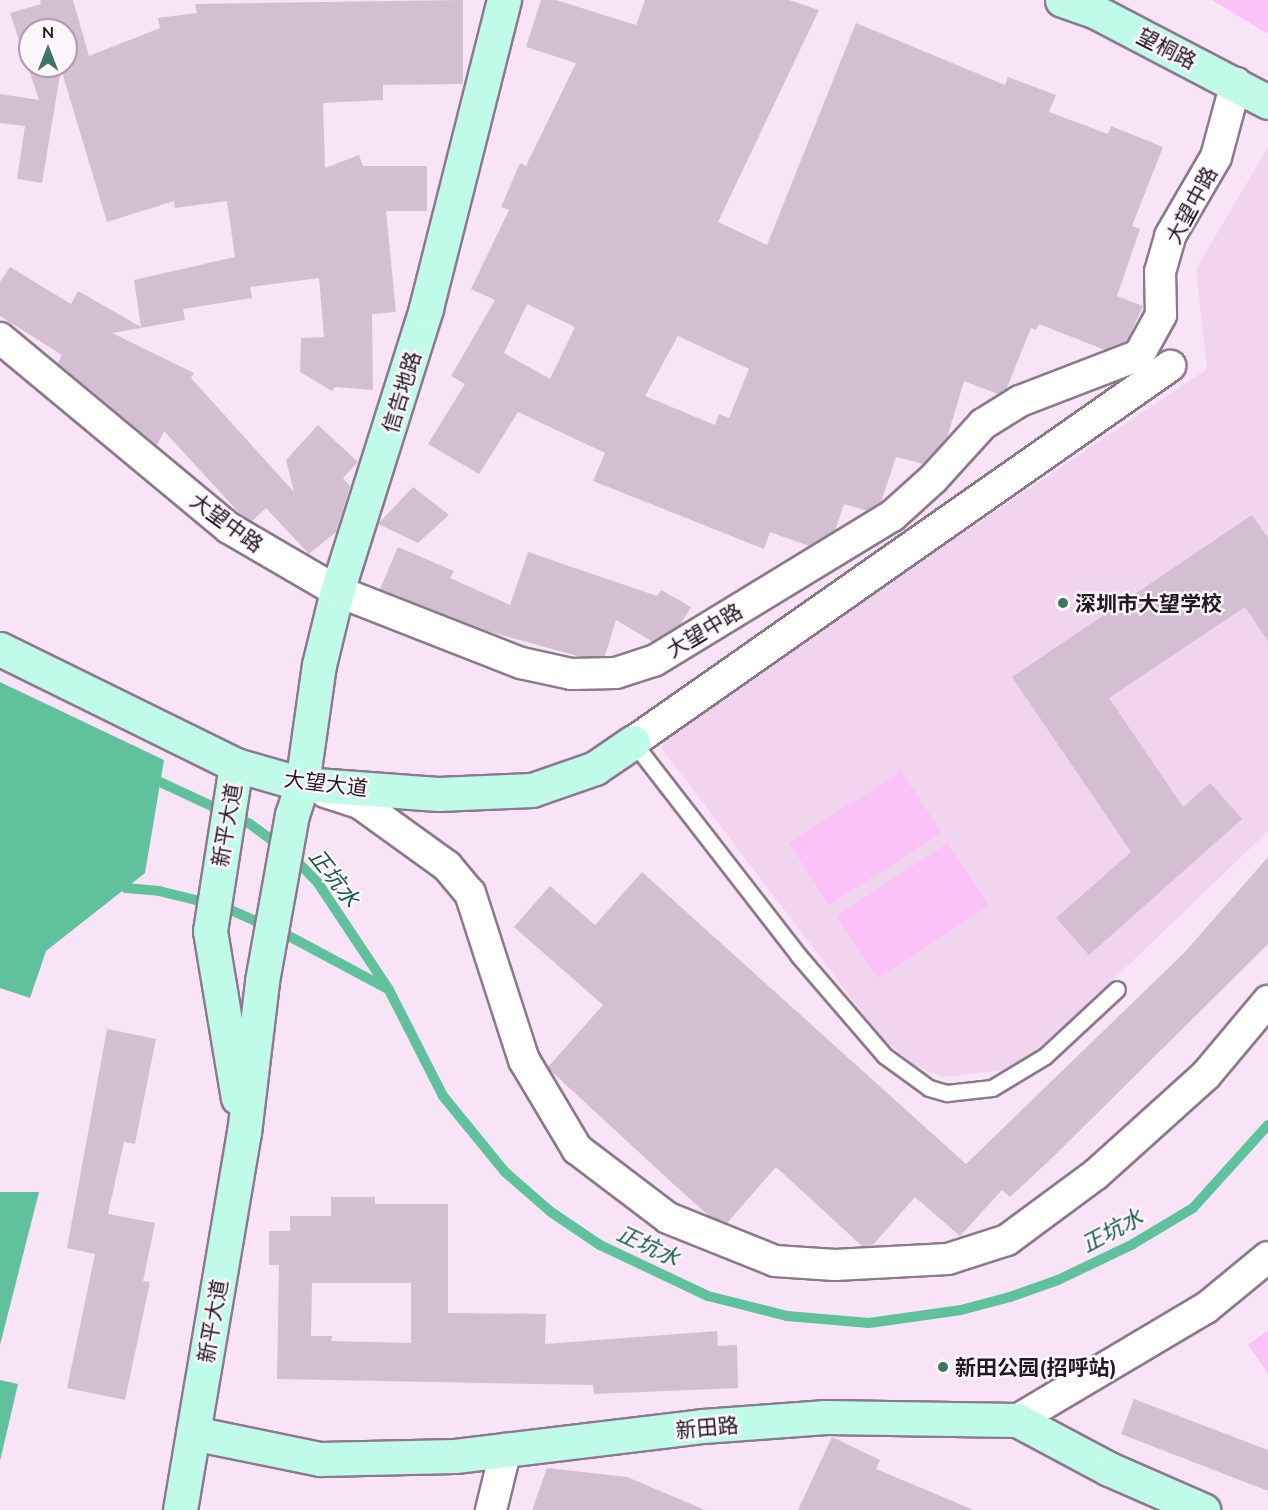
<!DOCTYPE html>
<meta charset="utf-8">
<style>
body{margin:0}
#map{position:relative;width:1268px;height:1510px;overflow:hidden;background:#f9e3f7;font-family:Mulish,"Noto Sans SC",sans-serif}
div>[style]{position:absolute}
.built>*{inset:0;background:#f1d5ee}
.green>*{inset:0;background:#fbc2f7}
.water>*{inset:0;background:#60c19d}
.stream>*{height:10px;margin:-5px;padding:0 5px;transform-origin:5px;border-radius:5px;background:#60c19d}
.building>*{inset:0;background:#d4bfd2}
.roads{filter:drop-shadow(2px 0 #8c798b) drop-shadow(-2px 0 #8c798b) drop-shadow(0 2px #8c798b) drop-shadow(0 -2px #8c798b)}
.lane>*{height:15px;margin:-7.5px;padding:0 7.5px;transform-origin:7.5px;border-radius:7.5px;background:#fff}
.street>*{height:30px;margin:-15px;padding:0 15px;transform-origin:15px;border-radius:15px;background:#fff}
.secondary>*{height:33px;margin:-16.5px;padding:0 16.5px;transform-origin:16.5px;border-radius:16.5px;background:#c0fbea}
.dots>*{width:16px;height:16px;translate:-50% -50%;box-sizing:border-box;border:3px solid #fef5fd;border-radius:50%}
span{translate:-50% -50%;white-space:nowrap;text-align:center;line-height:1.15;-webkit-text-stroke:4.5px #fef5fd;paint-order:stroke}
.street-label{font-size:21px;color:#211a21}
.poi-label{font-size:21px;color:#211a21;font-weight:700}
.left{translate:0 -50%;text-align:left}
.water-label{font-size:22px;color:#0c5b43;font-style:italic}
.north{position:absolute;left:18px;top:18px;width:60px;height:60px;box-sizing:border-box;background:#fef5fd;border:2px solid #a69da5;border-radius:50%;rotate:0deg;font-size:16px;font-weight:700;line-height:24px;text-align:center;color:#211a21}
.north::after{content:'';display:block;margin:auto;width:21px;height:27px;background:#3b7660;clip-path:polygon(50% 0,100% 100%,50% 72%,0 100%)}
</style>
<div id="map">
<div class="built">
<div style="clip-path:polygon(1268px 147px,1268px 831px,1039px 1051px,1005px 1070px,943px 1077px,915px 1065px,881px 1037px,655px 740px,1207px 369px,1196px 269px)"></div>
</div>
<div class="green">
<div style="clip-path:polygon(1212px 0,1268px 0,1268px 34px)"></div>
<div style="clip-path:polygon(901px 771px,942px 833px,829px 905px,789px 843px)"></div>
<div style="clip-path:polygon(948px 843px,989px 906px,877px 978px,836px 916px)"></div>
<div style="clip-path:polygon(1268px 1330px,1268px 1373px,1248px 1345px)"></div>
</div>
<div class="water">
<div style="clip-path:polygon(0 682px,164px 760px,145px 873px,46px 951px,30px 998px,0 988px)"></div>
<div style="clip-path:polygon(0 1192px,39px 1192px,0 1345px)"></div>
<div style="clip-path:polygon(0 1380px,18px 1384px,0 1461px)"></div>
</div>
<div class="stream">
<div style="left:160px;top:782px;width:99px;rotate:25deg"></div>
<div style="left:250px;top:824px;width:47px;rotate:36.4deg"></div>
<div style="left:288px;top:852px;width:43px;rotate:45.9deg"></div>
<div style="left:318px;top:883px;width:128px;rotate:56.4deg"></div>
<div style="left:389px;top:990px;width:119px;rotate:63deg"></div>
<div style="left:443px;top:1096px;width:98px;rotate:50.8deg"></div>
<div style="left:505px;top:1172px;width:61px;rotate:41deg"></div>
<div style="left:551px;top:1212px;width:59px;rotate:34deg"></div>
<div style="left:600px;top:1245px;width:119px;rotate:25.3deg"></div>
<div style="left:708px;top:1296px;width:81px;rotate:14.2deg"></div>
<div style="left:787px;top:1316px;width:82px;rotate:4.9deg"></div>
<div style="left:869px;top:1323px;width:93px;rotate:-8deg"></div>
<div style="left:961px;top:1310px;width:51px;rotate:-14.9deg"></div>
<div style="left:1010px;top:1297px;width:51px;rotate:-19.5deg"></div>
<div style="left:1058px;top:1280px;width:83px;rotate:-25.6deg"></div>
<div style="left:1133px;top:1244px;width:70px;rotate:-31deg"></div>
<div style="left:1193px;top:1208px;width:112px;rotate:-47.9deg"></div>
<div style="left:126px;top:888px;width:33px;rotate:5deg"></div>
<div style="left:159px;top:891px;width:67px;rotate:13.8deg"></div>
<div style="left:224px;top:907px;width:69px;rotate:24deg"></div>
<div style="left:287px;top:935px;width:112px;rotate:28.2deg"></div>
</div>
<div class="building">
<div style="clip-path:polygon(evenodd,40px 0,73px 0,89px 56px,160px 28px,158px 18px,197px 13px,195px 4px,463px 0,463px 84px,383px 85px,383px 100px,323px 103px,325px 168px,359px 155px,363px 166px,427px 166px,427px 211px,386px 211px,396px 312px,372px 314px,373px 390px,335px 387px,332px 391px,300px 372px,301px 338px,324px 337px,319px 278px,250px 287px,252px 298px,183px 309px,185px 320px,112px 333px,194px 373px,191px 378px,294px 492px,286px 460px,318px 425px,358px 462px,343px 478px,350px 486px,336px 532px,309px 554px,266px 508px,252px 521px,242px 516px,164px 431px,157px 445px,58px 363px,62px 355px,0 316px,0 282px,10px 267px,71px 304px,78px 291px,141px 327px,134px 280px,235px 257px,227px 201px,175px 208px,174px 201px,107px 222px,61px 69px,42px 183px,17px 179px,25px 126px,0 123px,0 94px,39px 100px,10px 13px,41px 4px,40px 0,30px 30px,66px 30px,66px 66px,30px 66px,30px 30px)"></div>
<div style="clip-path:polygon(evenodd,541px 0,556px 0,636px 25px,645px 0,789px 0,819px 10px,718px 222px,767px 245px,856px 23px,1005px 85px,1008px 77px,1056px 95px,1049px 112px,1108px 134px,1111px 126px,1163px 147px,1132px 226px,1140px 229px,1117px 296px,1143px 306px,1127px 341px,1105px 350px,1039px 324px,1036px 330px,1031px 328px,1006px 390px,998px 394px,964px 381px,947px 438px,923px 464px,896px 457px,881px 502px,868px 511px,844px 504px,835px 531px,809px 546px,770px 532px,764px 549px,593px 481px,605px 453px,518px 412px,479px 474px,428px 444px,465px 384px,451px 376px,495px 300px,471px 289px,509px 210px,501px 207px,520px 163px,526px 166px,576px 63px,526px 47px,541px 0,527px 304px,575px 327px,550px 379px,504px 353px,527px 304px,541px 0,678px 336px,749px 369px,729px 418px,719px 414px,715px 425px,645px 396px,678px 336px)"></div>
<div style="clip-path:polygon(413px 487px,449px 515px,418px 543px,378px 524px)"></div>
<div style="clip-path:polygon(1252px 515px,1268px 538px,1268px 641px,1245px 607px,1109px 698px,1183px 807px,1210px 783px,1242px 819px,1089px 955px,1056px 918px,1131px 852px,1012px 677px)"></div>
<div style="clip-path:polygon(398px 547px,454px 571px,450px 578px,510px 605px,528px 552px,657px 596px,661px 590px,691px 607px,680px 625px,653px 642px,616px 620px,605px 656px,581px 657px,487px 631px,380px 589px)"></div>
<div style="clip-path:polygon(1268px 857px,1268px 944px,1054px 1156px,1010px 1197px,1002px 1190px,960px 1236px,915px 1197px,872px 1246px,862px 1246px,776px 1167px,727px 1223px,709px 1216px,681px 1191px,551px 1071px,548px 1067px,603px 1005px,514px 927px,550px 886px,595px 925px,642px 872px,966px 1164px,1184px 953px)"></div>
<div style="clip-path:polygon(107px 1029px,156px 1039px,135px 1144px,124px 1142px,108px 1214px,155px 1223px,143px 1281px,150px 1282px,125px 1400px,67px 1388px,95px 1254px,67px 1248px)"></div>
<div style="clip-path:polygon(evenodd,331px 1197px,375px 1197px,375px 1204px,448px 1204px,448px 1313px,546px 1314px,545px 1344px,717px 1331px,718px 1346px,737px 1345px,738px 1388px,594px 1394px,593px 1385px,277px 1379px,279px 1265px,269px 1265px,269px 1231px,290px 1231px,290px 1216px,331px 1216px,331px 1197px,312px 1283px,411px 1283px,411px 1343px,331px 1341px,332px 1336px,311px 1336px,312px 1283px)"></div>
<div style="clip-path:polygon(1134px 1399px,1268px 1450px,1268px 1491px,1121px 1434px)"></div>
<div style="clip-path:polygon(832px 1437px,880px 1460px,876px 1469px,974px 1510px,798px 1510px)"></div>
<div style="clip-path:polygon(547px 1468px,627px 1477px,705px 1510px,532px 1510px)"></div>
</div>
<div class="roads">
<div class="lane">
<div style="left:633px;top:742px;width:269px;rotate:52.2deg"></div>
<div style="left:798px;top:955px;width:133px;rotate:49.3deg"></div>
<div style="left:885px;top:1056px;width:54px;rotate:36deg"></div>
<div style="left:929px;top:1088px;width:19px;rotate:16deg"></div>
<div style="left:947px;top:1093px;width:45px;rotate:-6.3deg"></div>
<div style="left:992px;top:1088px;width:62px;rotate:-31.1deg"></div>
<div style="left:1045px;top:1056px;width:98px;rotate:-42.9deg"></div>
</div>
<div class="street">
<div style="left:0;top:338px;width:298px;rotate:39.7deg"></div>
<div style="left:229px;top:528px;width:125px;rotate:30.3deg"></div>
<div style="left:337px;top:591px;width:198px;rotate:21.4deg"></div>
<div style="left:521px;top:663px;width:51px;rotate:12.4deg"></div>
<div style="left:571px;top:674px;width:45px;rotate:-1.3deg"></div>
<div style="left:616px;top:673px;width:40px;rotate:-18deg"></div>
<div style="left:654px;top:661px;width:279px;rotate:-31.4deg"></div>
<div style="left:892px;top:516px;width:55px;rotate:-42.1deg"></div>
<div style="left:933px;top:479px;width:74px;rotate:-47.7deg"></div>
<div style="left:983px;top:424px;width:44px;rotate:-31.9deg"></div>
<div style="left:1020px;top:401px;width:128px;rotate:-21.1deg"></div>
<div style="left:1139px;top:355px;width:46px;rotate:-61.2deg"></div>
<div style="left:1161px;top:315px;width:43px;rotate:-91.3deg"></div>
<div style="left:1160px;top:272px;width:37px;rotate:-74deg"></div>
<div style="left:1170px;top:236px;width:91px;rotate:-59.8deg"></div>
<div style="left:1216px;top:157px;width:77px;rotate:-74.9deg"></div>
<div style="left:633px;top:742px;width:656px;rotate:-35deg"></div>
<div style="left:325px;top:792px;width:38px;rotate:18deg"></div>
<div style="left:361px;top:804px;width:106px;rotate:35.8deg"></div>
<div style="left:447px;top:866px;width:35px;rotate:50deg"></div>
<div style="left:470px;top:893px;width:176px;rotate:72.1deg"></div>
<div style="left:524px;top:1060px;width:104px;rotate:59.2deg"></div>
<div style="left:577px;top:1149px;width:114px;rotate:37.2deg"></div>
<div style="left:668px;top:1218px;width:115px;rotate:21.9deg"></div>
<div style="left:775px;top:1261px;width:60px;rotate:3.8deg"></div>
<div style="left:835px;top:1265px;width:113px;rotate:-3deg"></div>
<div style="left:948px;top:1259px;width:62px;rotate:-17.9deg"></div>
<div style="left:1007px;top:1240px;width:109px;rotate:-36.5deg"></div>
<div style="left:1095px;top:1175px;width:149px;rotate:-42deg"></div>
<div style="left:1206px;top:1075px;width:97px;rotate:-50deg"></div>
<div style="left:1017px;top:1420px;width:220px;rotate:-30.7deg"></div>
<div style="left:1206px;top:1308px;width:80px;rotate:-39.4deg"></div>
<div style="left:491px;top:1510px;width:63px;rotate:-76.2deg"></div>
</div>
<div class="secondary">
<div style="left:1062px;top:0;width:34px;rotate:19deg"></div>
<div style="left:1094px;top:11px;width:196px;rotate:27.6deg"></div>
<div style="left:0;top:649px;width:263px;rotate:26.2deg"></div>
<div style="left:236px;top:765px;width:69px;rotate:16.1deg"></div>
<div style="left:302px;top:784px;width:136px;rotate:4.2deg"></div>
<div style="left:438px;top:794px;width:94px;rotate:-2.4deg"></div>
<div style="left:532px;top:790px;width:67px;rotate:-19.2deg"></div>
<div style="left:595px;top:768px;width:46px;rotate:-34.4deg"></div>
<div style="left:236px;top:765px;width:168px;rotate:98.9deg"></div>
<div style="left:210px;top:931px;width:169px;rotate:80.5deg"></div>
<div style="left:193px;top:1433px;width:130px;rotate:11.6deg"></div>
<div style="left:320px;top:1459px;width:135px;rotate:-1.3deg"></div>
<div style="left:455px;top:1456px;width:250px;rotate:-6.9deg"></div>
<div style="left:703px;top:1426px;width:123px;rotate:-4.2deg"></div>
<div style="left:826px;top:1417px;width:191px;rotate:0.9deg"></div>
<div style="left:1017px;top:1420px;width:104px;rotate:28deg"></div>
<div style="left:1109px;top:1469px;width:103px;rotate:23.6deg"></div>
<div style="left:180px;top:1510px;width:382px;rotate:-80.4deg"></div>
<div style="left:244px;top:1133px;width:153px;rotate:-83.2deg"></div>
<div style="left:262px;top:981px;width:169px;rotate:-79.8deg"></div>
<div style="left:292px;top:815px;width:33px;rotate:-72deg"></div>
<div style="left:302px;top:784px;width:120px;rotate:-81.9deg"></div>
<div style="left:319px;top:665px;width:76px;rotate:-76.3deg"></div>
<div style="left:337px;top:591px;width:297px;rotate:-72.5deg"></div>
<div style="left:426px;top:308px;width:318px;rotate:-75.8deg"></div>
</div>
</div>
<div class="dots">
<div style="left:1063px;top:603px;background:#3b7660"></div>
<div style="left:943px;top:1367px;background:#3b7660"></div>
</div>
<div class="street-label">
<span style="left:1167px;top:48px;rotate:27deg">望桐路</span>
<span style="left:1191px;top:205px;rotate:-62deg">大望中路</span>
<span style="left:401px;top:392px;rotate:-73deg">信告地路</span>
<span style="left:227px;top:522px;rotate:36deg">大望中路</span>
<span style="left:704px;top:630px;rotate:-31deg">大望中路</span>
<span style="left:326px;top:783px;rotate:7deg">大望大道</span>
<span style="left:226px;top:825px;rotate:-80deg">新平大道</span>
<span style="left:212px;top:1321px;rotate:-80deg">新平大道</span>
<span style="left:707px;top:1427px;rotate:-5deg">新田路</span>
</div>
<div class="poi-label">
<span class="left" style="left:1075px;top:603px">深圳市大望学校</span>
<span class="left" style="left:955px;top:1367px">新田公园(招呼站)</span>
</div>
<div class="water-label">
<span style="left:334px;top:878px;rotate:52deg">正坑水</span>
<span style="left:1112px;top:1231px;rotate:-28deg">正坑水</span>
<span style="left:648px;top:1246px;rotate:25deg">正坑水</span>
</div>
<div class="north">N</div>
</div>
